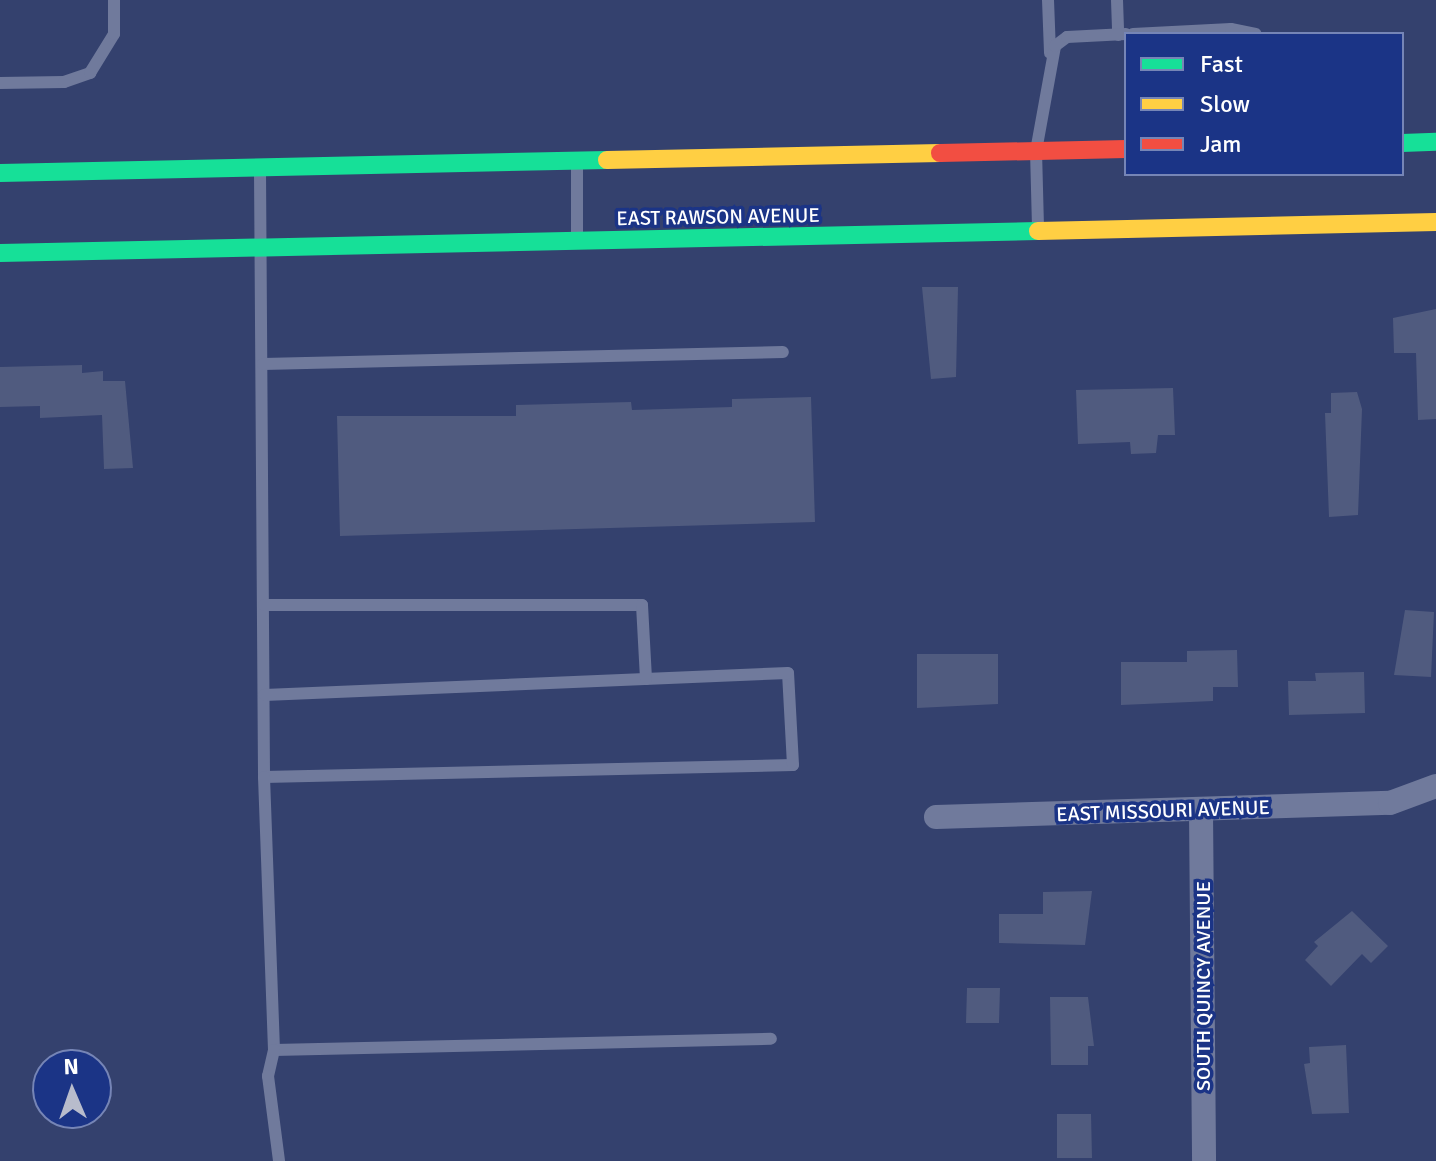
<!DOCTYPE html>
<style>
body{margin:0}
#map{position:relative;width:1436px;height:1161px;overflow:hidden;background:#34416e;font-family:Signika,sans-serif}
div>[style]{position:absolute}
.building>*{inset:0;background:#505b7f}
.lane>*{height:12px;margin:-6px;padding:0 6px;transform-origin:6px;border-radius:6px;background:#707a9c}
.street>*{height:24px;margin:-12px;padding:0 12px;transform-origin:12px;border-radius:12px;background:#707a9c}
.fast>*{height:18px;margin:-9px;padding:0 9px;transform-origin:9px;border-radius:9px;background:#16e098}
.slow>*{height:18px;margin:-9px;padding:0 9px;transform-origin:9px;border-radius:9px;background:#ffcf43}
.jam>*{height:18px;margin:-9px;padding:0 9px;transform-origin:9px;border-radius:9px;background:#f24e42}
span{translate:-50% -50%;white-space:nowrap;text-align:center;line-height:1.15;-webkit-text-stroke:7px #1b3486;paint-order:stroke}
.street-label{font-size:20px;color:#fff}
.legend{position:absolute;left:1124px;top:32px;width:280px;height:144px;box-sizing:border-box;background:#1b3486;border:2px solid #7685b6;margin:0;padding:10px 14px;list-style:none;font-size:24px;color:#fff}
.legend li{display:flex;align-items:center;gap:16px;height:40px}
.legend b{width:40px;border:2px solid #7685b6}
.north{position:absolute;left:32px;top:1049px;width:80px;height:80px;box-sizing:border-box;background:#1b3486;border:2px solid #7685b6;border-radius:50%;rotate:358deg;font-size:22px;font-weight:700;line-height:32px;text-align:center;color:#fff}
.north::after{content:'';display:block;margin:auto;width:28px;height:36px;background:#b8bccc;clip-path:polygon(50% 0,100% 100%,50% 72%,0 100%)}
</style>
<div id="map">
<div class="building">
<div style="clip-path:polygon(922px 287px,958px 287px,956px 377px,931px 379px)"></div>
<div style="clip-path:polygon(1436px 309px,1436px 419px,1418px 420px,1416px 353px,1394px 353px,1393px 318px)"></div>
<div style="clip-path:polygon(82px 365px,82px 373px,103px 371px,103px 381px,125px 381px,133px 468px,104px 469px,102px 415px,40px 418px,40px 406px,0 407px,0 367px)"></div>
<div style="clip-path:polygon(1173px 388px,1175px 435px,1158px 435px,1156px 453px,1131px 454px,1130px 442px,1078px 444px,1076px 390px)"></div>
<div style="clip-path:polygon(1357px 392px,1362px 409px,1358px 515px,1329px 517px,1325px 413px,1331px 413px,1331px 393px)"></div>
<div style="clip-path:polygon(811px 397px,815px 522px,340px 536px,337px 416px,516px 416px,516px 405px,631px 402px,632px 410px,732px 407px,732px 399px)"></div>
<div style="clip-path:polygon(1405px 610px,1434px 612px,1431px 677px,1394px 675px)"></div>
<div style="clip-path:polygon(1237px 650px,1238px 687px,1213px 687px,1213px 701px,1121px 705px,1121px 662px,1187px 662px,1187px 651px)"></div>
<div style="clip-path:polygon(917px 654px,998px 654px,998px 704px,917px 708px)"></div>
<div style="clip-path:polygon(1364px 672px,1365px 713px,1289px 715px,1288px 681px,1316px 681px,1315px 673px)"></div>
<div style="clip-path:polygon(1092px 891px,1085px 945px,999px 943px,999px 914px,1043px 914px,1043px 892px)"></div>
<div style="clip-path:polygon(1352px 911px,1388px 946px,1371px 963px,1362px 954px,1331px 986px,1305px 960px,1318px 946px,1314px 942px)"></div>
<div style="clip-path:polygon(967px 988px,1000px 988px,999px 1023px,966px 1023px)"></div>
<div style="clip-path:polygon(1050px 997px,1088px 997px,1094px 1046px,1088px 1046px,1088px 1065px,1051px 1065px)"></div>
<div style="clip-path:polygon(1346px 1045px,1349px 1113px,1312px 1114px,1304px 1064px,1310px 1063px,1309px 1047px)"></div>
<div style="clip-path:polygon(1057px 1114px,1091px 1114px,1092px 1158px,1057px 1158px)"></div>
</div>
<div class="lane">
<div style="left:1048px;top:0;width:53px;rotate:87.8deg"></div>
<div style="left:1117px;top:0;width:35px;rotate:88deg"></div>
<div style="left:1133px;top:34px;width:98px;rotate:-2.9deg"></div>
<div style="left:1231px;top:29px;width:25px;rotate:11deg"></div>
<div style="left:0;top:83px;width:64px;rotate:-0.9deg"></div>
<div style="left:64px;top:82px;width:28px;rotate:-19deg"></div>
<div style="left:90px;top:73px;width:46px;rotate:-58.4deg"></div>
<div style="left:114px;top:34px;width:34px;rotate:-90deg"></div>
<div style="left:577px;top:164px;width:73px;rotate:90deg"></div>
<div style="left:260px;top:171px;width:606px;rotate:89.62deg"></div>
<div style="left:264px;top:777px;width:529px;rotate:-1.3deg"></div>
<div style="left:793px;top:765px;width:92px;rotate:-93.1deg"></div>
<div style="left:788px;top:673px;width:524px;rotate:177.6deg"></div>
<div style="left:1038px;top:227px;width:76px;rotate:-91.5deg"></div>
<div style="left:1036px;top:151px;width:107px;rotate:-79.7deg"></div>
<div style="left:1055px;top:46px;width:15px;rotate:-37deg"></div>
<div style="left:1067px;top:37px;width:59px;rotate:-2.9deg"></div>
<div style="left:263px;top:364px;width:520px;rotate:-1.32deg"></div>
<div style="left:264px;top:605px;width:378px"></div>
<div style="left:642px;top:605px;width:74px;rotate:86.9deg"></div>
<div style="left:264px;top:777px;width:273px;rotate:87.9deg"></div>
<div style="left:274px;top:1050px;width:497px;rotate:-1.3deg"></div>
<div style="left:274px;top:1050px;width:27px;rotate:103deg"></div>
<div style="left:268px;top:1076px;width:86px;rotate:82.6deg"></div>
</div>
<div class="street">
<div style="left:1201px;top:811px;width:350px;rotate:89.5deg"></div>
<div style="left:936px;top:817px;width:454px;rotate:-1.8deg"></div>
<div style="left:1390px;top:803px;width:49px;rotate:-20.3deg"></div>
</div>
<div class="fast">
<div style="left:1402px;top:143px;width:34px;rotate:-2deg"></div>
<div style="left:0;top:173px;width:607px;rotate:-1.23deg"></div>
<div style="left:0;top:253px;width:1038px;rotate:-1.21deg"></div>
</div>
<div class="slow">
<div style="left:607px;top:160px;width:333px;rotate:-1.2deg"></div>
<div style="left:1038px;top:231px;width:398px;rotate:-1.3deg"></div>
</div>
<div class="jam">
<div style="left:940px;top:153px;width:186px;rotate:-1.2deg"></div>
</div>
<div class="street-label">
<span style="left:718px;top:217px;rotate:-1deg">EAST RAWSON AVENUE</span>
<span style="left:1163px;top:811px;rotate:-2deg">EAST MISSOURI AVENUE</span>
<span style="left:1203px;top:986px;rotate:-90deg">SOUTH QUINCY AVENUE</span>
</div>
<ul class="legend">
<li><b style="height:10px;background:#16e098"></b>Fast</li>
<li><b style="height:10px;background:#ffcf43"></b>Slow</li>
<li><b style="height:10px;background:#f24e42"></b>Jam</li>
</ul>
<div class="north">N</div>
</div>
